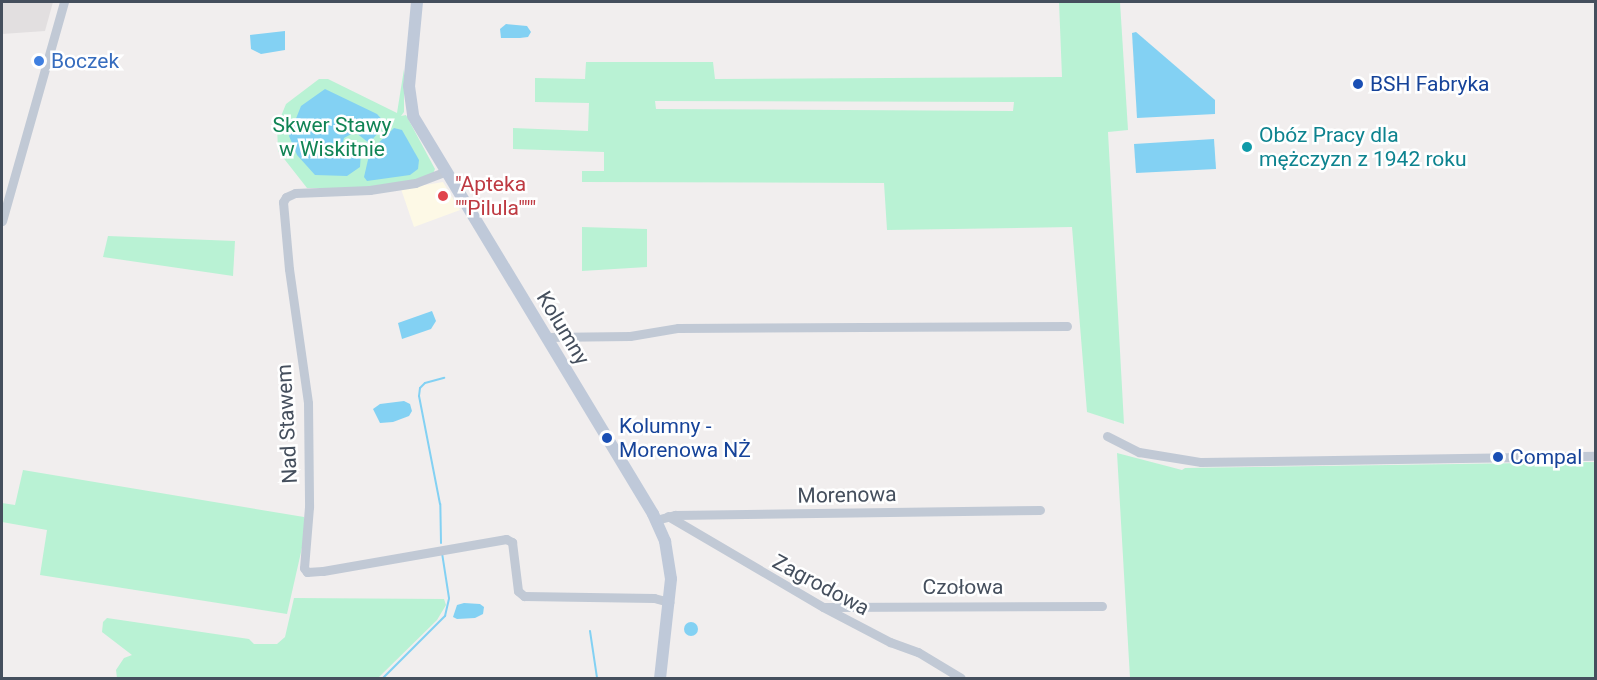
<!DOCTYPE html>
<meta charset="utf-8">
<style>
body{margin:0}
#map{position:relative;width:1597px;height:680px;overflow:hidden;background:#f1eeee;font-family:Roboto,sans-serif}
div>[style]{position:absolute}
.commercial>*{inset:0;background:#fdf9e6}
.education>*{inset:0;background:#e2dfe0}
.green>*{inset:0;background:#b9f2d4}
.water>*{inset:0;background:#83d1f3}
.round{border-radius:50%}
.stream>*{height:2px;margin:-1px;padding:0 1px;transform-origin:1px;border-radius:1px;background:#83d1f3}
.street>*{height:9px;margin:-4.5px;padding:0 4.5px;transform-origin:4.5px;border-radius:4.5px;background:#c1c9d5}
.secondary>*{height:12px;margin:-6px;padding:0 6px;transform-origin:6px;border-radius:6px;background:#bfc9d9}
.dots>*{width:16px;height:16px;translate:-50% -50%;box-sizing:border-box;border:3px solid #fff;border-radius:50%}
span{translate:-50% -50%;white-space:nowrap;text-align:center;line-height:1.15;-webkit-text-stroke:5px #fff;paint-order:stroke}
.shop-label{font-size:21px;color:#366cbe}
.left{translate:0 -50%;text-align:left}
.transit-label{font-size:21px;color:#164399}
.park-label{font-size:21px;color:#108455}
.culture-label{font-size:21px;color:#0d838f}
.health-label{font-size:21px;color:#be3a42}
.street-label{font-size:21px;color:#454f5d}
.frame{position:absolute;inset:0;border:3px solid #454f5d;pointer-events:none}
</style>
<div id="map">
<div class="commercial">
<div style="clip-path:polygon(443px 182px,460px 210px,414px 227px,401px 189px)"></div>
</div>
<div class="education">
<div style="clip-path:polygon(2px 2px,53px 2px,45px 31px,2px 34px)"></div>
</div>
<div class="green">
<div style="clip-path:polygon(evenodd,1059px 2px,1120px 2px,1128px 130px,1108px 132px,1124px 424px,1087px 412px,1072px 227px,887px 230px,884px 183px,582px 182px,582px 171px,604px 171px,604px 152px,513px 149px,513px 128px,588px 131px,589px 103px,535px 102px,535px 78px,585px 79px,586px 62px,713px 62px,715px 79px,1062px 77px,1059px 2px,655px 101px,1014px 102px,1013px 111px,656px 109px,655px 101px)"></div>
<div style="clip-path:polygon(404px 69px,404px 112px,401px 116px,406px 115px,435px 169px,432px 176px,374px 188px,307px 188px,278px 151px,277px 126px,286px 104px,319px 79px,328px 79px,397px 113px)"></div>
<div style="clip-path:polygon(582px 227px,647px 229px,647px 267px,582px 271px)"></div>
<div style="clip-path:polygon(108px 236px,235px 241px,233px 276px,103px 257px)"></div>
<div style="clip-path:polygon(1117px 453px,1182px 470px,1185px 468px,1595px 462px,1595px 678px,1130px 678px)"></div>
<div style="clip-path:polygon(23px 470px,304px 517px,304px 539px,287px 614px,40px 575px,47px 530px,2px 522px,2px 503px,15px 505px)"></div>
<div style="clip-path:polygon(294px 598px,444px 599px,446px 605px,437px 620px,378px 678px,117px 678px,116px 670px,124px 658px,132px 655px,102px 632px,103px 622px,107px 618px,249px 639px,254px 644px,277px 644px,285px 637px)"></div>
</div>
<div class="water">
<div style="clip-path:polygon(506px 24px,527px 26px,531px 32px,528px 37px,520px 38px,501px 38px,500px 29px)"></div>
<div style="clip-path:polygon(285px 31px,285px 50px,261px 54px,251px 49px,250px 35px)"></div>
<div style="clip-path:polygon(1136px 32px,1215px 100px,1215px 114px,1137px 118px,1132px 33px)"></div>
<div style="clip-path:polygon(325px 89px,377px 114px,386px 124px,369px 143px,355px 132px,344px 138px,342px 145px,345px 149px,361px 153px,360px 167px,347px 176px,315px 175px,297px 155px,289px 136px,301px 106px)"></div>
<div style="clip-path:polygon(394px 128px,402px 130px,419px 160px,418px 169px,410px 175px,367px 181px,364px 177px,370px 151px)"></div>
<div style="clip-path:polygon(1214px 139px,1216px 169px,1136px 173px,1134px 144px)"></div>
<div style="clip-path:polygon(432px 311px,436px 321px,431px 329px,402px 339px,398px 323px)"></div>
<div style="clip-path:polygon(404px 401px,410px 404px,412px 411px,409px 416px,393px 422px,380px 423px,373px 409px,380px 404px)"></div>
<div style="clip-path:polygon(464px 603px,480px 604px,484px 607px,483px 614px,475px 618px,457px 619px,453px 617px,457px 605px)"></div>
<div class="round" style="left:684px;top:622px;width:14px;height:14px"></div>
</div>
<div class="stream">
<div style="left:441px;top:543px;width:39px;rotate:-91deg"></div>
<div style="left:440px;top:504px;width:110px;rotate:-101deg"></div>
<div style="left:419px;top:396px;width:8px;rotate:-83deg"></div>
<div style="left:420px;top:388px;width:7px;rotate:-45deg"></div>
<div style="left:425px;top:383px;width:20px;rotate:-15deg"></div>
<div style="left:590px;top:631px;width:48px;rotate:81.5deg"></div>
<div style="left:383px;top:678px;width:88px;rotate:-45deg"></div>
<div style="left:445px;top:616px;width:18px;rotate:-77deg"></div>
<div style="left:449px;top:598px;width:46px;rotate:-98.8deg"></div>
</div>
<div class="street">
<div style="left:444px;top:172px;width:31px;rotate:159deg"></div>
<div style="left:415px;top:183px;width:46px;rotate:171.2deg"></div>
<div style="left:370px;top:190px;width:75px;rotate:177.7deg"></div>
<div style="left:295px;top:193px;width:10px;rotate:156deg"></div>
<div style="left:286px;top:197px;width:6px;rotate:121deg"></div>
<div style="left:283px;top:202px;width:67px;rotate:84.9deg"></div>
<div style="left:289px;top:269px;width:135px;rotate:81.9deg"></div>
<div style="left:308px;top:403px;width:104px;rotate:89.4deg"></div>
<div style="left:309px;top:507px;width:61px;rotate:94.7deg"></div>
<div style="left:304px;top:568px;width:5px;rotate:53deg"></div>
<div style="left:307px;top:572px;width:16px;rotate:-4deg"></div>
<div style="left:323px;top:571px;width:186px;rotate:-9.9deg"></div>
<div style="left:506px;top:539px;width:7px;rotate:27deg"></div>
<div style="left:512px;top:542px;width:49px;rotate:83deg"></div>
<div style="left:518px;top:591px;width:8px;rotate:40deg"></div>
<div style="left:524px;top:596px;width:130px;rotate:0.9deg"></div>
<div style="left:654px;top:598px;width:16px;rotate:15deg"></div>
<div style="left:2px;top:221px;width:228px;rotate:-74.2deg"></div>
<div style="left:545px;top:337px;width:85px;rotate:-0.7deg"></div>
<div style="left:630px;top:336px;width:49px;rotate:-9.5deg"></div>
<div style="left:678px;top:328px;width:389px;rotate:-0.3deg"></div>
<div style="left:1107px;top:436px;width:36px;rotate:27deg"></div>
<div style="left:1139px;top:452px;width:63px;rotate:9.2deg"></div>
<div style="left:1201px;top:462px;width:395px;rotate:-0.9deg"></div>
<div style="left:668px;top:516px;width:180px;rotate:30.4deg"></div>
<div style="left:823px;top:607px;width:76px;rotate:27.6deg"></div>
<div style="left:890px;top:642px;width:30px;rotate:20deg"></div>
<div style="left:918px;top:652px;width:50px;rotate:31.2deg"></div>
<div style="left:656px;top:520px;width:20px;rotate:-15deg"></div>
<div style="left:675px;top:515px;width:365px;rotate:-0.8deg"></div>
<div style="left:825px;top:607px;width:277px;rotate:-0.2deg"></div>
</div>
<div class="secondary">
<div style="left:417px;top:2px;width:84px;rotate:95.4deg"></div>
<div style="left:409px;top:86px;width:30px;rotate:82deg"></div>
<div style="left:413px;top:116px;width:465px;rotate:58.9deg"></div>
<div style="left:653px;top:514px;width:30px;rotate:66deg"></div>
<div style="left:665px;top:541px;width:38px;rotate:81deg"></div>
<div style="left:671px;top:579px;width:100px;rotate:96.3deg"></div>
</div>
<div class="dots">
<div style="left:39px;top:61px;background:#3f7fe0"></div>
<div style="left:1358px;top:84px;background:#1a4fb4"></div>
<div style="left:1247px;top:147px;background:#0f9aa8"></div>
<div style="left:443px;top:196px;background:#e0444e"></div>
<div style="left:607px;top:438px;background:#1a4fb4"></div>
<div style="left:1498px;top:457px;background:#1a4fb4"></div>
</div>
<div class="shop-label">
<span class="left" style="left:51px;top:61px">Boczek</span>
</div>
<div class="transit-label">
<span class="left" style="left:1370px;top:84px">BSH Fabryka</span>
<span class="left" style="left:619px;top:438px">Kolumny -<br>Morenowa NŻ</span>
<span class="left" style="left:1510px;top:457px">Compal</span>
</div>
<div class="park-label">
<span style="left:332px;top:137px">Skwer Stawy<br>w Wiskitnie</span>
</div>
<div class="culture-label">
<span class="left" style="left:1259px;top:147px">Obóz Pracy dla<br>mężczyzn z 1942 roku</span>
</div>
<div class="health-label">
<span class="left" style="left:455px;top:196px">"Apteka<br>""Pilula"""</span>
</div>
<div class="street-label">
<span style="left:563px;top:328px;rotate:59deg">Kolumny</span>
<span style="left:287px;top:424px;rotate:-93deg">Nad Stawem</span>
<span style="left:847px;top:495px;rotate:-1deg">Morenowa</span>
<span style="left:821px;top:585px;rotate:28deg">Zagrodowa</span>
<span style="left:963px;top:587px">Czołowa</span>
</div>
<div class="frame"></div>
</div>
